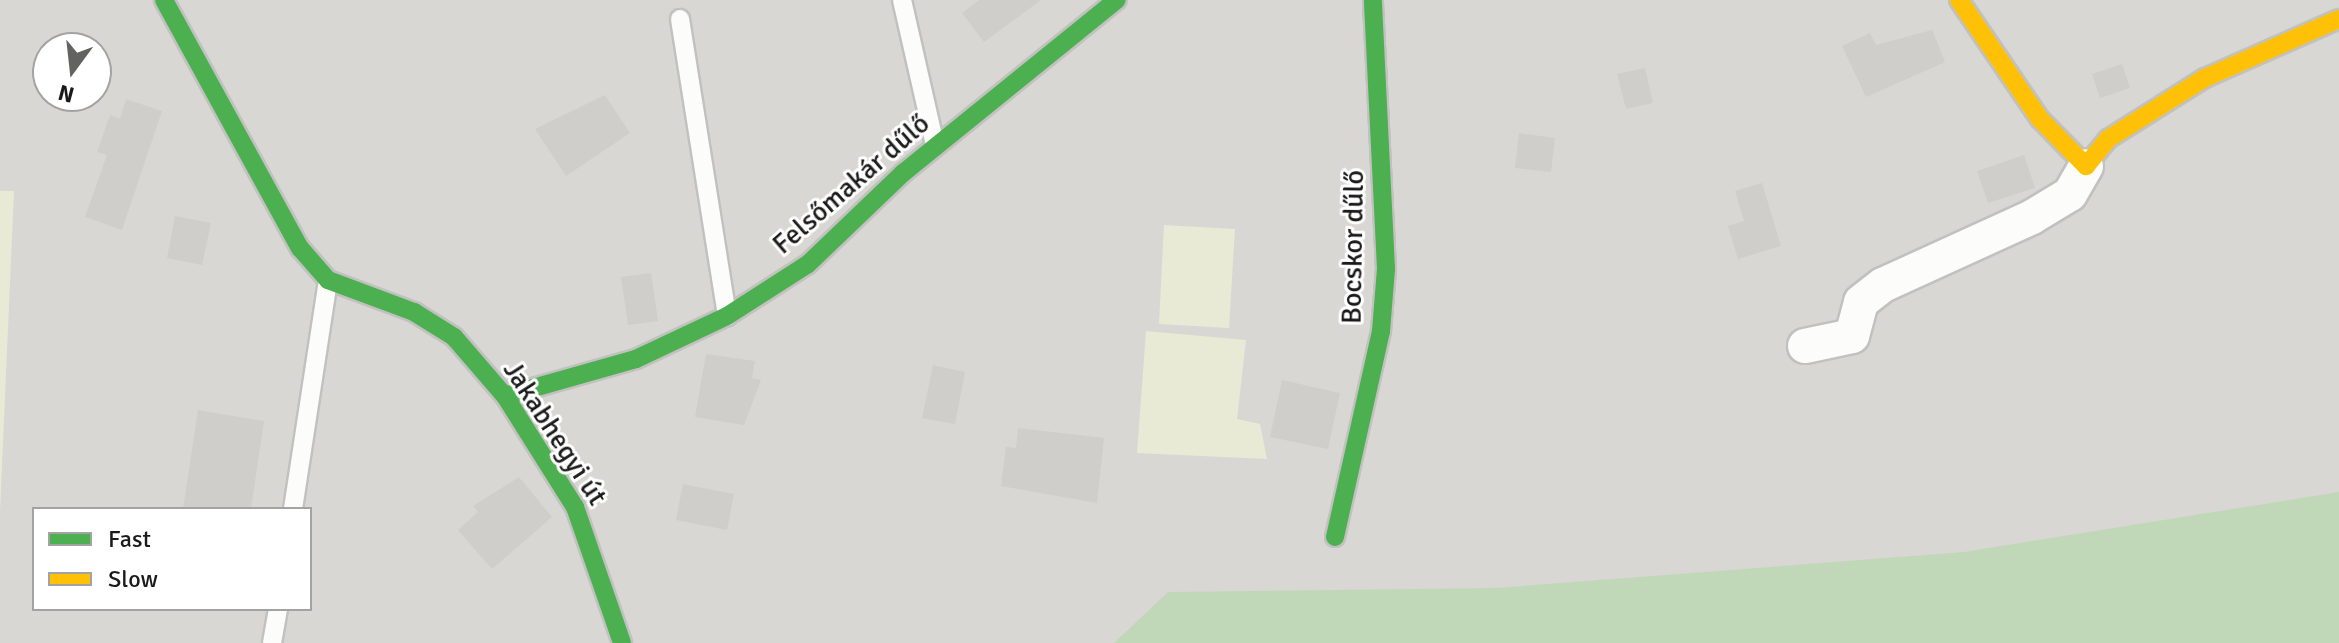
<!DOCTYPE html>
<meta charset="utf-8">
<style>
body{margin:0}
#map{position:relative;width:2339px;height:643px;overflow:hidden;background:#e9e8e3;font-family:Signika,sans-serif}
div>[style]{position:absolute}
.residential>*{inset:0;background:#d8d7d4}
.farmland>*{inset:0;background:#e8ead6}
.forest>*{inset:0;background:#c1d8b8}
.building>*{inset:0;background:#d0ceca}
.roads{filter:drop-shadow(2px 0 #c1c1bf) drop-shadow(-2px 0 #c1c1bf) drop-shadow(0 2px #c1c1bf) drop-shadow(0 -2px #c1c1bf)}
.lane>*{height:18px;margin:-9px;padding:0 9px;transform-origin:9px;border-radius:9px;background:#fcfcfb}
.street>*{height:34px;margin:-17px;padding:0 17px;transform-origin:17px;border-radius:17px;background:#fcfcfb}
.fast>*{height:18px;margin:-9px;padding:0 9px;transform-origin:9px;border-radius:9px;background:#4caf50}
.slow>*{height:18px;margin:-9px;padding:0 9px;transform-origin:9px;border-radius:9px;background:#ffc107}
span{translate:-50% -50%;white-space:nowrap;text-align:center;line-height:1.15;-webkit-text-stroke:6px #fff;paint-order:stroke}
.street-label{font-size:28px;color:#1a1a1a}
.legend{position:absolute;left:32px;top:507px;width:280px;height:104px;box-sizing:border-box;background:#fff;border:2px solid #a3a3a3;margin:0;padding:10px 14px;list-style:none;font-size:24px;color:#1a1a1a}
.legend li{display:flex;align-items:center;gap:16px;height:40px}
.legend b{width:40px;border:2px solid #a3a3a3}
.north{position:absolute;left:32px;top:32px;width:80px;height:80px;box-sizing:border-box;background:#fff;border:2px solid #a3a3a3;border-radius:50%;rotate:195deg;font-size:22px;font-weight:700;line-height:32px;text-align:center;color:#1a1a1a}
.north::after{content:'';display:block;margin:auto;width:28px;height:36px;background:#626260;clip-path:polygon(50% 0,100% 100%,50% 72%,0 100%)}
</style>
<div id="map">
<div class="residential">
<div style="clip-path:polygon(evenodd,0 0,2339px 0,2339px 643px,0 643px,0 0,48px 48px,96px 48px,96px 96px,48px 96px,48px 48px,0 0,34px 509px,310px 509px,310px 609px,34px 609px,34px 509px)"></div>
</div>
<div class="farmland">
<div style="clip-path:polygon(0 191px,14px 191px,0 511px)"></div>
<div style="clip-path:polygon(1164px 225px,1235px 229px,1229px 328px,1159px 324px)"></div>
<div style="clip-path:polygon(1146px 331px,1246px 340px,1237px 419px,1260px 424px,1267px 459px,1137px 453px)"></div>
</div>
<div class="forest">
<div style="clip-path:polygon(2339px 492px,2339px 643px,1114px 643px,1168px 592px,1496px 588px,1964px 552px)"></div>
</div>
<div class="building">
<div style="clip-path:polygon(979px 0,1041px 0,984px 42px,962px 13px)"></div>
<div style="clip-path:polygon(1932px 30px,1945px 62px,1866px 97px,1842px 46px,1870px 33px,1876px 45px)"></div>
<div style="clip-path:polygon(2122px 64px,2130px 88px,2100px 98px,2092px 74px)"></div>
<div style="clip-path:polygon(1645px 68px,1653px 103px,1626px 109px,1617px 74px)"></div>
<div style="clip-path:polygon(605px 95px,630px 133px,566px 176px,535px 129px)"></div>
<div style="clip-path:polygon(126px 99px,162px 111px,122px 230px,85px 217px,107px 155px,97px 152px,110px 115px,120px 119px)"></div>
<div style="clip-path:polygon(1519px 133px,1555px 138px,1551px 172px,1515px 168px)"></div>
<div style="clip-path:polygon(2024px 155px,2035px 188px,1988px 203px,1977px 171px)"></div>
<div style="clip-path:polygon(1762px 183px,1781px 246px,1738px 259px,1728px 226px,1744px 221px,1735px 191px)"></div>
<div style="clip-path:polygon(175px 216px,211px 223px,202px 265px,167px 258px)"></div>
<div style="clip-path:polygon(651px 273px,658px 321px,628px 325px,621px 277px)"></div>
<div style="clip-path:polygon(706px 354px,755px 361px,752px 378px,761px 380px,744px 425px,695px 417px)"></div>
<div style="clip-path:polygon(933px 365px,965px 372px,955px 424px,922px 418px)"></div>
<div style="clip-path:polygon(1282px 380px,1340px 393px,1328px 449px,1270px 437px)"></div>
<div style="clip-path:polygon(198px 410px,264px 421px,251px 509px,183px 509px)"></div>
<div style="clip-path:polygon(1018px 428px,1104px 438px,1097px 503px,1001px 486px,1006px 447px,1016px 448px)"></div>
<div style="clip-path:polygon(519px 477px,552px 517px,492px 569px,458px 530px,478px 512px,473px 506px)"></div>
<div style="clip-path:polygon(683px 484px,734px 494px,727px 530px,676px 520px)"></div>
</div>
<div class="roads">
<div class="lane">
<div style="left:902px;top:0;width:149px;rotate:77.2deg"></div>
<div style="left:680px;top:19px;width:301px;rotate:81deg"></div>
<div style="left:293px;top:509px;width:232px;rotate:-81.3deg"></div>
<div style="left:272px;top:643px;width:35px;rotate:-80deg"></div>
</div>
<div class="street">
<div style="left:1805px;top:346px;width:48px;rotate:-12deg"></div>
<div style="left:1852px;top:336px;width:35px;rotate:-75deg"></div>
<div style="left:1861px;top:302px;width:28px;rotate:-38deg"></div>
<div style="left:1883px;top:285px;width:164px;rotate:-24.5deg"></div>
<div style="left:2032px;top:217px;width:44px;rotate:-31.2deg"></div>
<div style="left:2070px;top:194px;width:32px;rotate:-60deg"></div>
</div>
<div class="fast">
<div style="left:164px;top:0;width:283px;rotate:61.3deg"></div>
<div style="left:300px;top:248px;width:43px;rotate:48.8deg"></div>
<div style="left:328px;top:280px;width:92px;rotate:20.4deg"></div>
<div style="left:414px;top:312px;width:47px;rotate:32deg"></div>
<div style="left:454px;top:337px;width:78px;rotate:49.2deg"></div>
<div style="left:505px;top:396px;width:131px;rotate:57.8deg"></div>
<div style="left:575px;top:507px;width:144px;rotate:70.9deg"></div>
<div style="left:505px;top:396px;width:136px;rotate:-15.8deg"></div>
<div style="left:636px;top:359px;width:101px;rotate:-25.3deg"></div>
<div style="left:727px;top:316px;width:96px;rotate:-32.7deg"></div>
<div style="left:808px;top:264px;width:132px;rotate:-43.8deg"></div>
<div style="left:903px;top:173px;width:275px;rotate:-39deg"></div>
<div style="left:1335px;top:537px;width:211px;rotate:-77.4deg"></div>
<div style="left:1381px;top:331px;width:62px;rotate:-85.4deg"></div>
<div style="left:1386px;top:269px;width:269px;rotate:-92.8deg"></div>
</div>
<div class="slow">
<div style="left:1959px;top:0;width:144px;rotate:55.8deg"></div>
<div style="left:2040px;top:119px;width:66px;rotate:45.6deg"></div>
<div style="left:2086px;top:166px;width:35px;rotate:-51deg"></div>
<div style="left:2108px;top:139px;width:115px;rotate:-32.2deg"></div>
<div style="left:2205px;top:78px;width:146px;rotate:-23.8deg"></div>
</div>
</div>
<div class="street-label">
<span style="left:851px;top:184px;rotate:-41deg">Felsőmakár dűlő</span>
<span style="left:1353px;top:247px;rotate:-89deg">Bocskor dűlő</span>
<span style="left:555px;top:433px;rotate:57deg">Jakabhegyi út</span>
</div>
<ul class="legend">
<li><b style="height:10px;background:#4caf50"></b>Fast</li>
<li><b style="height:10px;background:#ffc107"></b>Slow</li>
</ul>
<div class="north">N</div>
</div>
